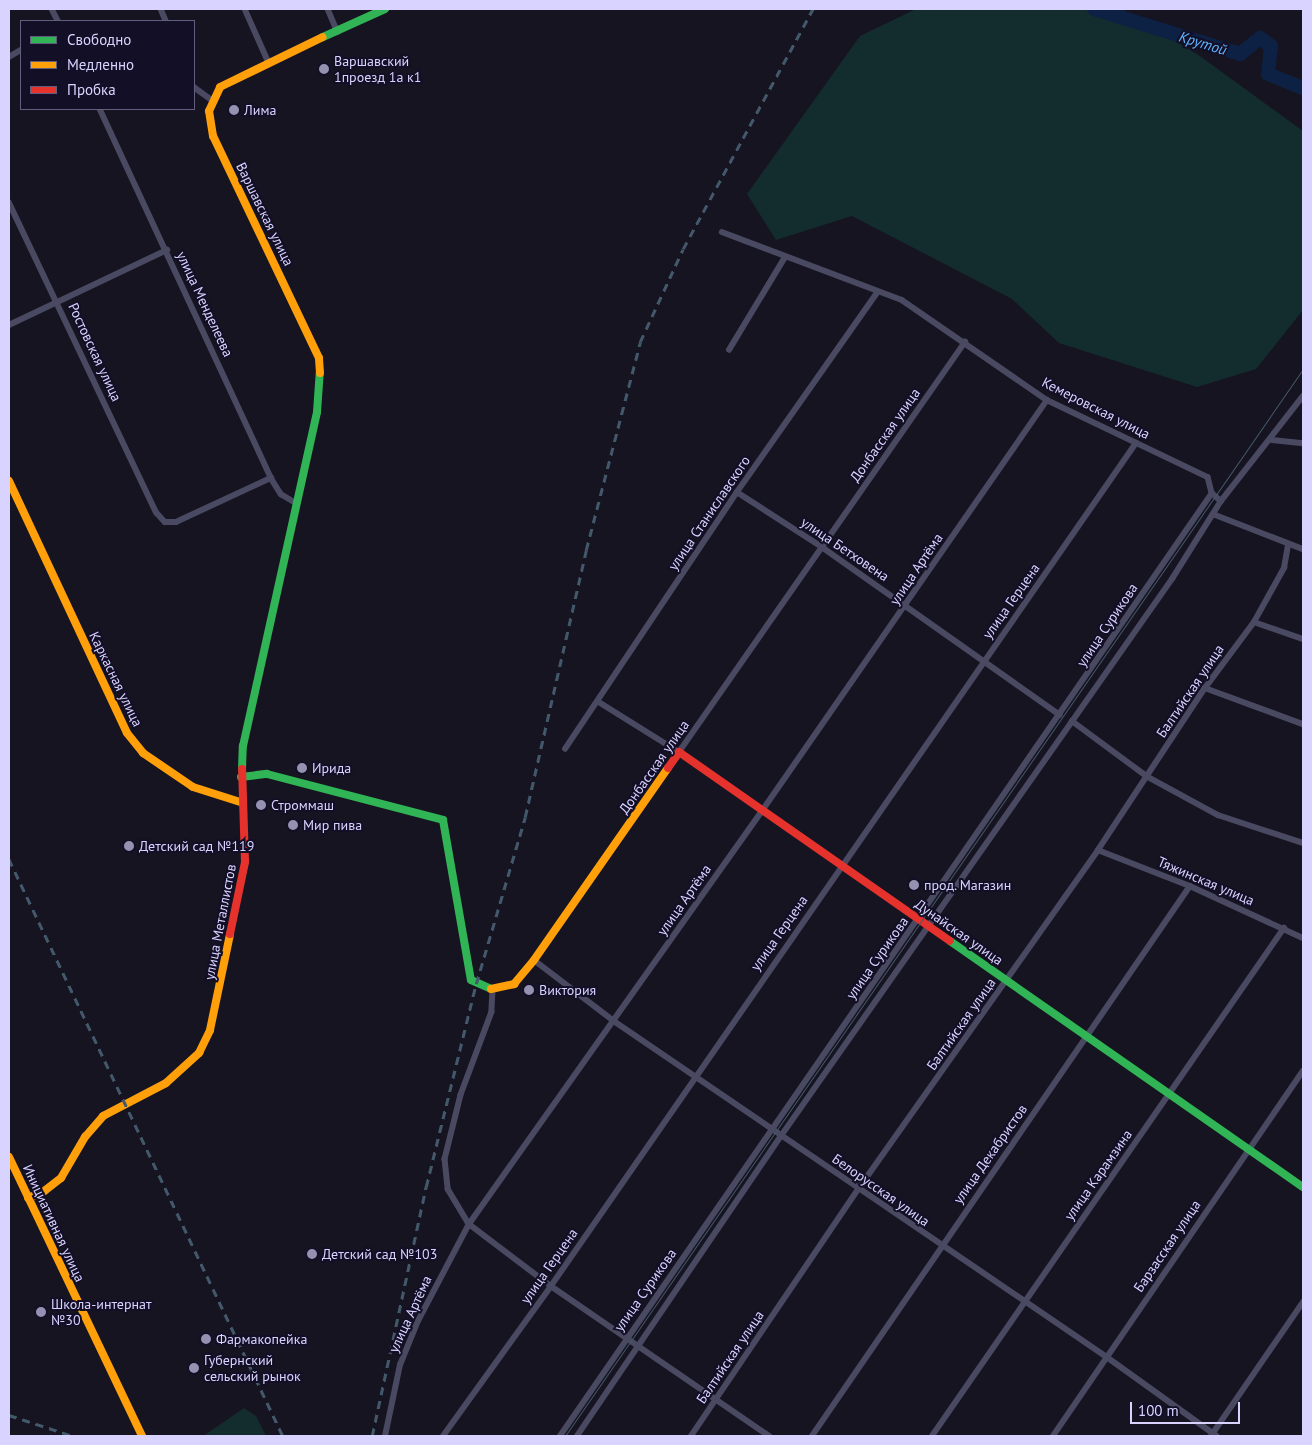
<!DOCTYPE html>
<meta charset="utf-8">
<style>
body{margin:0}
#map{position:relative;width:1312px;height:1445px;overflow:hidden;background:#161421;font-family:"PT Sans",sans-serif}
div>[style]{position:absolute}
.green>*{inset:0;background:#132c2d}
.river>*{height:14px;margin:-7px;padding:0 7px;transform-origin:7px;border-radius:7px;background:#0d2144}
.street>*{height:5.5px;margin:-2.75px;padding:0 2.75px;transform-origin:2.75px;border-radius:2.75px;background:#4a4962}
.fast>*{height:8px;margin:-4px;padding:0 4px;transform-origin:4px;border-radius:4px;background:#30b455}
.slow>*{height:8px;margin:-4px;padding:0 4px;transform-origin:4px;border-radius:4px;background:#ff9f0a}
.jam>*{height:8px;margin:-4px;padding:0 4px;transform-origin:4px;border-radius:4px;background:#e5322d}
.tram>*{height:1px;margin:-0.5px;padding:0 0.5px;transform-origin:0.5px;border-radius:0.5px;background:#43596b}
.rail>*{height:2.5px;margin-top:-1.25px;transform-origin:0;background:repeating-linear-gradient(90deg,#43596b 0 8px,transparent 0 14px)}
.dots>*{width:14px;height:14px;translate:-50% -50%;box-sizing:border-box;border:2px solid #130f26;border-radius:50%}
span{translate:-50% -50%;white-space:nowrap;text-align:center;line-height:1.15;-webkit-text-stroke:4px #130f26;paint-order:stroke}
.poi-label{font-size:14px;color:#d9d4ff}
.left{translate:0 -50%;text-align:left}
.street-label{font-size:14px;color:#d9d4ff}
.water-label{font-size:15px;color:#62b6ff;font-style:italic}
.frame{position:absolute;inset:0;border:10px solid #d9d4ff;pointer-events:none}
.legend{position:absolute;left:20px;top:20px;width:175px;height:90px;box-sizing:border-box;background:#130f26;border:1px solid #625e7d;margin:0;padding:6px 9px;list-style:none;font-size:15px;color:#d9d4ff}
.legend li{display:flex;align-items:center;gap:10px;height:25px}
.legend b{width:25px;border:1px solid #625e7d}
.scale{position:absolute;left:1130px;top:1402px;width:110px;height:22px;box-sizing:border-box;border:2px solid #d9d4ff;border-top:0;padding-left:6px;font-size:15px;line-height:18px;white-space:nowrap;color:#d9d4ff;-webkit-text-stroke:4px #130f26;paint-order:stroke}
</style>
<div id="map">
<div class="green">
<div style="clip-path:polygon(916px 9px,1122px 9px,1197px 54px,1303px 131px,1303px 310px,1256px 369px,1197px 387px,1059px 343px,1012px 299px,852px 216px,776px 240px,747px 194px,860px 36px)"></div>
<div style="clip-path:polygon(244px 1408px,256px 1416px,266px 1436px,203px 1436px)"></div>
</div>
<div class="river">
<div style="left:1094px;top:9px;width:153px;rotate:17.1deg"></div>
<div style="left:1240px;top:54px;width:26px;rotate:-39deg"></div>
<div style="left:1260px;top:38px;width:14px;rotate:36deg"></div>
<div style="left:1271px;top:46px;width:28px;rotate:96deg"></div>
<div style="left:1268px;top:74px;width:38px;rotate:22deg"></div>
</div>
<div class="street">
<div style="left:52px;top:9px;width:13px;rotate:63deg"></div>
<div style="left:161px;top:9px;width:13px;rotate:67deg"></div>
<div style="left:245px;top:9px;width:59px;rotate:66deg"></div>
<div style="left:328px;top:9px;width:25px;rotate:67deg"></div>
<div style="left:9px;top:57px;width:14px;rotate:-30deg"></div>
<div style="left:194px;top:87px;width:24px;rotate:36deg"></div>
<div style="left:100px;top:109px;width:407px;rotate:65.1deg"></div>
<div style="left:271px;top:478px;width:19px;rotate:58deg"></div>
<div style="left:281px;top:494px;width:17px;rotate:31deg"></div>
<div style="left:9px;top:202px;width:344px;rotate:64.6deg"></div>
<div style="left:157px;top:513px;width:12px;rotate:48deg"></div>
<div style="left:165px;top:522px;width:11px"></div>
<div style="left:176px;top:522px;width:105px;rotate:-24.9deg"></div>
<div style="left:722px;top:232px;width:192px;rotate:20.7deg"></div>
<div style="left:902px;top:300px;width:176px;rotate:34.6deg"></div>
<div style="left:1047px;top:400px;width:178px;rotate:25.6deg"></div>
<div style="left:1208px;top:477px;width:16px;rotate:76deg"></div>
<div style="left:1212px;top:493px;width:12px;rotate:42deg"></div>
<div style="left:9px;top:325px;width:175px;rotate:-25.4deg"></div>
<div style="left:729px;top:350px;width:109px;rotate:-58.9deg"></div>
<div style="left:1272px;top:440px;width:31px;rotate:6deg"></div>
<div style="left:737px;top:492px;width:101px;rotate:32.9deg"></div>
<div style="left:822px;top:547px;width:291px;rotate:35.2deg"></div>
<div style="left:1213px;top:514px;width:97px;rotate:21.3deg"></div>
<div style="left:1254px;top:622px;width:52px;rotate:19.1deg"></div>
<div style="left:1205px;top:688px;width:104px;rotate:20.2deg"></div>
<div style="left:599px;top:702px;width:94px;rotate:32deg"></div>
<div style="left:679px;top:752px;width:500px;rotate:-55.1deg"></div>
<div style="left:1072px;top:721px;width:94px;rotate:36.4deg"></div>
<div style="left:1148px;top:777px;width:80px;rotate:28.5deg"></div>
<div style="left:1218px;top:815px;width:89px;rotate:18.2deg"></div>
<div style="left:565px;top:749px;width:309px;rotate:-56.2deg"></div>
<div style="left:737px;top:492px;width:243px;rotate:-54.9deg"></div>
<div style="left:1098px;top:850px;width:99px;rotate:21.4deg"></div>
<div style="left:1190px;top:886px;width:124px;rotate:24.7deg"></div>
<div style="left:534px;top:960px;width:101px;rotate:37.3deg"></div>
<div style="left:614px;top:1021px;width:597px;rotate:34.28deg"></div>
<div style="left:1107px;top:1357px;width:135px;rotate:35.7deg"></div>
<div style="left:493px;top:990px;width:22px;rotate:93deg"></div>
<div style="left:492px;top:1012px;width:89px;rotate:110.5deg"></div>
<div style="left:461px;top:1095px;width:66px;rotate:104deg"></div>
<div style="left:445px;top:1159px;width:30px;rotate:84deg"></div>
<div style="left:448px;top:1189px;width:41px;rotate:59deg"></div>
<div style="left:469px;top:1224px;width:103px;rotate:37.1deg"></div>
<div style="left:551px;top:1286px;width:265px;rotate:34.5deg"></div>
<div style="left:385px;top:1436px;width:73px;rotate:-78.1deg"></div>
<div style="left:400px;top:1365px;width:48px;rotate:-67.8deg"></div>
<div style="left:418px;top:1321px;width:110px;rotate:-62.3deg"></div>
<div style="left:469px;top:1224px;width:506px;rotate:-54.65deg"></div>
<div style="left:762px;top:811px;width:500px;rotate:-55.26deg"></div>
<div style="left:443px;top:1436px;width:185px;rotate:-54.2deg"></div>
<div style="left:551px;top:1286px;width:1026px;rotate:-55.24deg"></div>
<div style="left:560px;top:1436px;width:1146px;rotate:-55.34deg"></div>
<div style="left:577px;top:1436px;width:363px;rotate:-55.8deg"></div>
<div style="left:781px;top:1136px;width:681px;rotate:-54.93deg"></div>
<div style="left:1172px;top:579px;width:92px;rotate:-57.9deg"></div>
<div style="left:1221px;top:501px;width:133px;rotate:-52deg"></div>
<div style="left:691px;top:1436px;width:300px;rotate:-55.9deg"></div>
<div style="left:859px;top:1188px;width:414px;rotate:-54.7deg"></div>
<div style="left:1098px;top:850px;width:194px;rotate:-56.6deg"></div>
<div style="left:1205px;top:688px;width:82px;rotate:-53.4deg"></div>
<div style="left:1254px;top:622px;width:62px;rotate:-60.9deg"></div>
<div style="left:1284px;top:568px;width:23px;rotate:-80deg"></div>
<div style="left:812px;top:1436px;width:667px;rotate:-55.5deg"></div>
<div style="left:932px;top:1436px;width:618px;rotate:-55.28deg"></div>
<div style="left:1053px;top:1436px;width:442px;rotate:-55.6deg"></div>
<div style="left:1211px;top:1436px;width:163px;rotate:-55.5deg"></div>
</div>
<div class="fast">
<div style="left:323px;top:37px;width:68px;rotate:-24.3deg"></div>
<div style="left:242px;top:769px;width:23px;rotate:-88deg"></div>
<div style="left:243px;top:746px;width:342px;rotate:-77.5deg"></div>
<div style="left:317px;top:412px;width:39px;rotate:-86deg"></div>
<div style="left:241px;top:777px;width:26px;rotate:-7deg"></div>
<div style="left:267px;top:774px;width:182px;rotate:14.6deg"></div>
<div style="left:443px;top:820px;width:162px;rotate:80.1deg"></div>
<div style="left:471px;top:980px;width:22px;rotate:24deg"></div>
<div style="left:950px;top:941px;width:430px;rotate:34.9deg"></div>
</div>
<div class="slow">
<div style="left:320px;top:373px;width:15px;rotate:-94deg"></div>
<div style="left:319px;top:358px;width:246px;rotate:-115.5deg"></div>
<div style="left:213px;top:136px;width:25px;rotate:-99deg"></div>
<div style="left:209px;top:111px;width:26px;rotate:-65deg"></div>
<div style="left:220px;top:87px;width:114px;rotate:-25.9deg"></div>
<div style="left:9px;top:481px;width:278px;rotate:64.9deg"></div>
<div style="left:127px;top:733px;width:26px;rotate:51deg"></div>
<div style="left:143px;top:753px;width:60px;rotate:34.2deg"></div>
<div style="left:193px;top:787px;width:52px;rotate:17.7deg"></div>
<div style="left:491px;top:989px;width:24px;rotate:-12deg"></div>
<div style="left:514px;top:984px;width:31px;rotate:-50deg"></div>
<div style="left:534px;top:960px;width:234px;rotate:-55.1deg"></div>
<div style="left:9px;top:1157px;width:309px;rotate:64.5deg"></div>
<div style="left:28px;top:1198px;width:16px;rotate:-22deg"></div>
<div style="left:43px;top:1192px;width:23px;rotate:-38deg"></div>
<div style="left:61px;top:1178px;width:48px;rotate:-59.7deg"></div>
<div style="left:85px;top:1137px;width:28px;rotate:-49deg"></div>
<div style="left:103px;top:1116px;width:71px;rotate:-27.6deg"></div>
<div style="left:166px;top:1083px;width:45px;rotate:-42.3deg"></div>
<div style="left:199px;top:1053px;width:25px;rotate:-64deg"></div>
<div style="left:210px;top:1030px;width:98px;rotate:-78.2deg"></div>
</div>
<div class="jam">
<div style="left:668px;top:768px;width:19px;rotate:-55deg"></div>
<div style="left:679px;top:752px;width:330px;rotate:34.9deg"></div>
<div style="left:230px;top:934px;width:74px;rotate:-78.2deg"></div>
<div style="left:245px;top:862px;width:93px;rotate:-91.8deg"></div>
</div>
<div class="tram">
<div style="left:565px;top:1436px;width:1297px;rotate:-55.33deg"></div>
</div>
<div class="rail">
<div style="left:9px;top:859px;width:639px;rotate:64.6deg"></div>
<div style="left:9px;top:1415px;width:67px;rotate:18.2deg"></div>
<div style="left:372px;top:1436px;width:255px;rotate:-77.8deg"></div>
<div style="left:426px;top:1187px;width:209px;rotate:-76.2deg"></div>
<div style="left:476px;top:984px;width:174px;rotate:-73.6deg"></div>
<div style="left:525px;top:817px;width:274px;rotate:-77.1deg"></div>
<div style="left:586px;top:550px;width:215px;rotate:-75.4deg"></div>
<div style="left:640px;top:342px;width:102px;rotate:-65.2deg"></div>
<div style="left:683px;top:249px;width:273px;rotate:-61.6deg"></div>
</div>
<div class="dots">
<div style="left:324px;top:69px;background:#9591b1"></div>
<div style="left:234px;top:110px;background:#9591b1"></div>
<div style="left:302px;top:768px;background:#9591b1"></div>
<div style="left:261px;top:805px;background:#9591b1"></div>
<div style="left:293px;top:825px;background:#9591b1"></div>
<div style="left:129px;top:846px;background:#9591b1"></div>
<div style="left:914px;top:885px;background:#9591b1"></div>
<div style="left:529px;top:990px;background:#9591b1"></div>
<div style="left:312px;top:1254px;background:#9591b1"></div>
<div style="left:41px;top:1312px;background:#9591b1"></div>
<div style="left:206px;top:1339px;background:#9591b1"></div>
<div style="left:194px;top:1368px;background:#9591b1"></div>
</div>
<div class="poi-label">
<span class="left" style="left:334px;top:69px">Варшавский<br>1проезд 1а к1</span>
<span class="left" style="left:244px;top:110px">Лима</span>
<span class="left" style="left:312px;top:768px">Ирида</span>
<span class="left" style="left:271px;top:805px">Строммаш</span>
<span class="left" style="left:303px;top:825px">Мир пива</span>
<span class="left" style="left:139px;top:846px">Детский сад №119</span>
<span class="left" style="left:924px;top:885px">прод. Магазин</span>
<span class="left" style="left:539px;top:990px">Виктория</span>
<span class="left" style="left:322px;top:1254px">Детский сад №103</span>
<span class="left" style="left:51px;top:1312px">Школа-интернат<br>№30</span>
<span class="left" style="left:216px;top:1339px">Фармакопейка</span>
<span class="left" style="left:204px;top:1368px">Губернский<br>сельский рынок</span>
</div>
<div class="street-label">
<span style="left:265px;top:214px;rotate:64deg">Варшавская улица</span>
<span style="left:205px;top:304px;rotate:65deg">улица Менделеева</span>
<span style="left:95px;top:352px;rotate:65deg">Ростовская улица</span>
<span style="left:1096px;top:408px;rotate:27deg">Кемеровская улица</span>
<span style="left:885px;top:435px;rotate:-55deg">Донбасская улица</span>
<span style="left:709px;top:513px;rotate:-56deg">улица Станиславского</span>
<span style="left:845px;top:549px;rotate:34deg">улица Бетховена</span>
<span style="left:916px;top:569px;rotate:-56deg">улица Артёма</span>
<span style="left:1011px;top:601px;rotate:-55deg">улица Герцена</span>
<span style="left:1107px;top:625px;rotate:-56deg">улица Сурикова</span>
<span style="left:116px;top:679px;rotate:64deg">Каркасная улица</span>
<span style="left:1190px;top:691px;rotate:-56deg">Балтийская улица</span>
<span style="left:654px;top:767px;rotate:-55deg">Донбасская улица</span>
<span style="left:1206px;top:881px;rotate:23deg">Тяжинская улица</span>
<span style="left:684px;top:900px;rotate:-55deg">улица Артёма</span>
<span style="left:220px;top:922px;rotate:-79deg">улица Металлистов</span>
<span style="left:959px;top:932px;rotate:35deg">Дунайская улица</span>
<span style="left:779px;top:933px;rotate:-55deg">улица Герцена</span>
<span style="left:877px;top:958px;rotate:-55deg">улица Сурикова</span>
<span style="left:961px;top:1024px;rotate:-55deg">Балтийская улица</span>
<span style="left:990px;top:1154px;rotate:-55deg">улица Декабристов</span>
<span style="left:1098px;top:1175px;rotate:-55deg">улица Карамзина</span>
<span style="left:881px;top:1190px;rotate:35deg">Белорусская улица</span>
<span style="left:54px;top:1223px;rotate:65deg">Инициативная улица</span>
<span style="left:1167px;top:1246px;rotate:-56deg">Барзасская улица</span>
<span style="left:549px;top:1266px;rotate:-55deg">улица Герцена</span>
<span style="left:645px;top:1290px;rotate:-55deg">улица Сурикова</span>
<span style="left:410px;top:1314px;rotate:-65deg">улица Артёма</span>
<span style="left:730px;top:1357px;rotate:-56deg">Балтийская улица</span>
</div>
<div class="water-label">
<span style="left:1203px;top:43px;rotate:17deg">Крутой</span>
</div>
<div class="frame"></div>
<ul class="legend">
<li><b style="height:6px;background:#30b455"></b>Свободно</li>
<li><b style="height:6px;background:#ff9f0a"></b>Медленно</li>
<li><b style="height:6px;background:#e5322d"></b>Пробка</li>
</ul>
<div class="scale">100 m</div>
</div>
